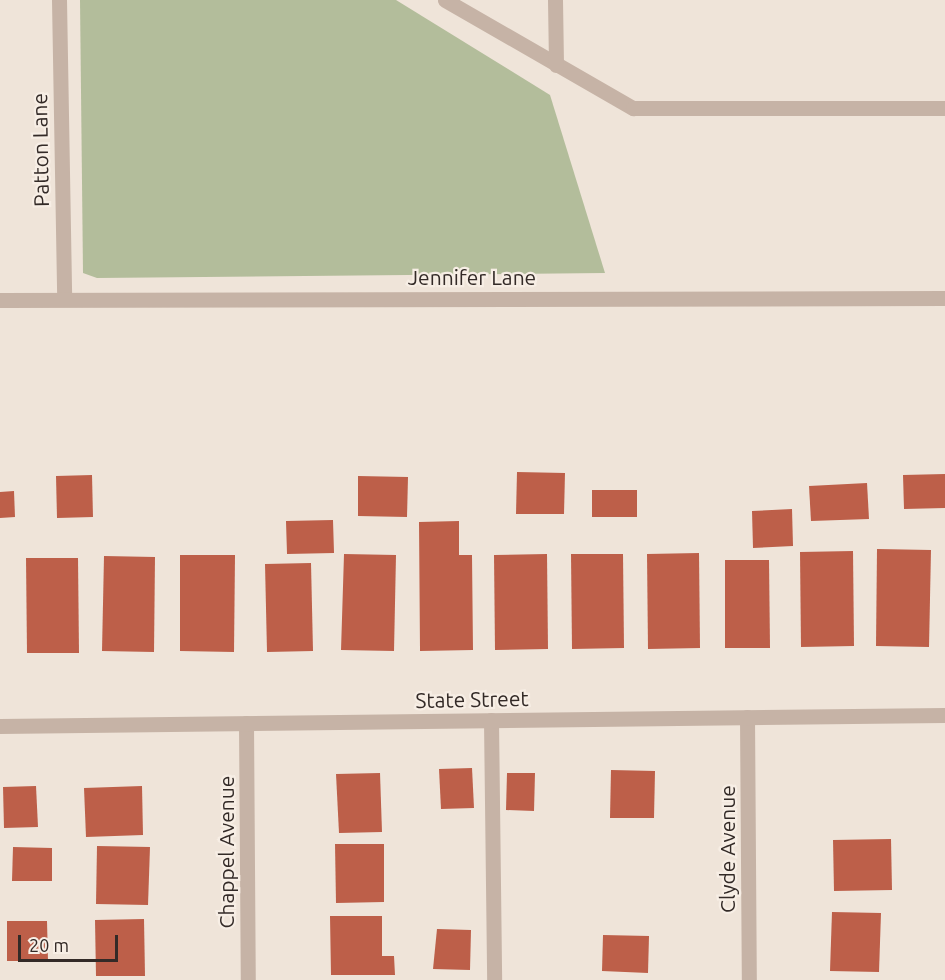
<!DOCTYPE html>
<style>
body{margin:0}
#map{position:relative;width:945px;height:980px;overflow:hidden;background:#efe4d9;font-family:Ubuntu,sans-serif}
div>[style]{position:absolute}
.green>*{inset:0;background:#b3bd9b}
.building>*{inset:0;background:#bd5f49}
.minor>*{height:15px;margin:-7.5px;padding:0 7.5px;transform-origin:7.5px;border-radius:7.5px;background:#c6b3a6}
span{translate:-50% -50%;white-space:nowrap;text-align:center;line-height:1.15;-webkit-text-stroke:4.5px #f7eee5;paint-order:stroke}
.street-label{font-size:21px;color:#332a27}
.scale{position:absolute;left:18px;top:935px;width:100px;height:27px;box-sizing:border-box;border:3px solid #332a27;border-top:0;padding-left:8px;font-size:18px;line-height:21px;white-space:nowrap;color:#332a27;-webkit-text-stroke:4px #f7eee5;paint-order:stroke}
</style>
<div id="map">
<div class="green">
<div style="clip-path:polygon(80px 0,396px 0,550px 95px,605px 273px,97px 278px,83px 273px)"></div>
</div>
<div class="building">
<div style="clip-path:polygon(517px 472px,565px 473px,564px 514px,516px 514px)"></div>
<div style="clip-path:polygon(945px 474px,945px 508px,904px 509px,903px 475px)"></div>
<div style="clip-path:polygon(92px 475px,93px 517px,57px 518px,56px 476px)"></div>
<div style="clip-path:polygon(358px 476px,408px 477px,407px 517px,358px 516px)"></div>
<div style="clip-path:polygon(867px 483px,869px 519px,811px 521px,809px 486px)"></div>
<div style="clip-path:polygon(592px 490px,637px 490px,637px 517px,592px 517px)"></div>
<div style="clip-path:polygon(14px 491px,15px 517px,0 518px,0 492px)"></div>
<div style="clip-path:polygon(792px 509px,793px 546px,753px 548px,752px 511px)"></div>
<div style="clip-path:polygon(333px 520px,334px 553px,287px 554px,286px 521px)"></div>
<div style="clip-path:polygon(459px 521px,459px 555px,472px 555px,473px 650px,420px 651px,419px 522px)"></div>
<div style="clip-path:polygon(877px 549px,931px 550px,929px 647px,876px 646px)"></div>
<div style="clip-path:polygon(853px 551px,854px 646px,801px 647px,800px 552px)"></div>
<div style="clip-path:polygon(699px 553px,700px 648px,648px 649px,647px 554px)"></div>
<div style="clip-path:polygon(344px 554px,396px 555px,394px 651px,341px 650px)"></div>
<div style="clip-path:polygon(547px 554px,548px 649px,495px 650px,494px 555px)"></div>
<div style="clip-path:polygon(571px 554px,623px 554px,624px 648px,572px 649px)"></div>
<div style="clip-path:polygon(180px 555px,235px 555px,234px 652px,180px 651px)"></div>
<div style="clip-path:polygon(104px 556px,155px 557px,154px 652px,102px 651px)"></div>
<div style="clip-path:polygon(26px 558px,78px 558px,79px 653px,27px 653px)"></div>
<div style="clip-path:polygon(725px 560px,769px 560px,770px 648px,725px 648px)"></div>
<div style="clip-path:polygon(311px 563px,313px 651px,267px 652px,265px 564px)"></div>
<div style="clip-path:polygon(472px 768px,474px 808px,441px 809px,439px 769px)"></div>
<div style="clip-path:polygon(611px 770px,655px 771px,654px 818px,610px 818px)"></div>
<div style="clip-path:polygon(380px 773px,382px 832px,339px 833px,336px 774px)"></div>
<div style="clip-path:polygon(507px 773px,535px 773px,534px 811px,506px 810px)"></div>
<div style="clip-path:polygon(36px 786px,38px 827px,4px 828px,3px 787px)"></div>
<div style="clip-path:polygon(142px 786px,143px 835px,86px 837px,84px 788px)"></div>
<div style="clip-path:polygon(891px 839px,892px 890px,834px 891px,833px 840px)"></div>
<div style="clip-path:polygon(335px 844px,384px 844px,384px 902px,336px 903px)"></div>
<div style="clip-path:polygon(97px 846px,150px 847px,148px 905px,96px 904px)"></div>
<div style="clip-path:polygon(13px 847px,52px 848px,52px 881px,12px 881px)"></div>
<div style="clip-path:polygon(832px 912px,881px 913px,879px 972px,830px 971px)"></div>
<div style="clip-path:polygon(330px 916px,382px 916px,382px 956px,394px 956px,395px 975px,331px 975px)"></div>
<div style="clip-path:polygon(144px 919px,145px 976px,96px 976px,95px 920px)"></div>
<div style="clip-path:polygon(7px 921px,47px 921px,48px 961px,7px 961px)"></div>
<div style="clip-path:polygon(437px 929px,471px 930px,470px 970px,433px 969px)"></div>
<div style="clip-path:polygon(603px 935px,649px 936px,648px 973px,602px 971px)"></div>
</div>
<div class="minor">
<div style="left:59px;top:0;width:299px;rotate:89deg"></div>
<div style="left:445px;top:0;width:217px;rotate:29.9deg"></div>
<div style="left:633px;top:108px;width:312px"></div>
<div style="left:555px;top:0;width:65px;rotate:89.1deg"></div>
<div style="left:0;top:300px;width:945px;rotate:-0.12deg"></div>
<div style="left:747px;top:717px;width:263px;rotate:89.6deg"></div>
<div style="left:491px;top:720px;width:260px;rotate:89.3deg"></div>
<div style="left:246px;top:723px;width:257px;rotate:89.6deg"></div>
<div style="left:0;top:726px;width:945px;rotate:-0.67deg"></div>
</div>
<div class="street-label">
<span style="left:40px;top:150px;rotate:-91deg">Patton Lane</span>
<span style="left:472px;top:277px">Jennifer Lane</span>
<span style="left:472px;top:699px;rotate:-1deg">State Street</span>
<span style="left:727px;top:849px;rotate:-90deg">Clyde Avenue</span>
<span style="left:226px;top:852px;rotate:-90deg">Chappel Avenue</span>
</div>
<div class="scale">20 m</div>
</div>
